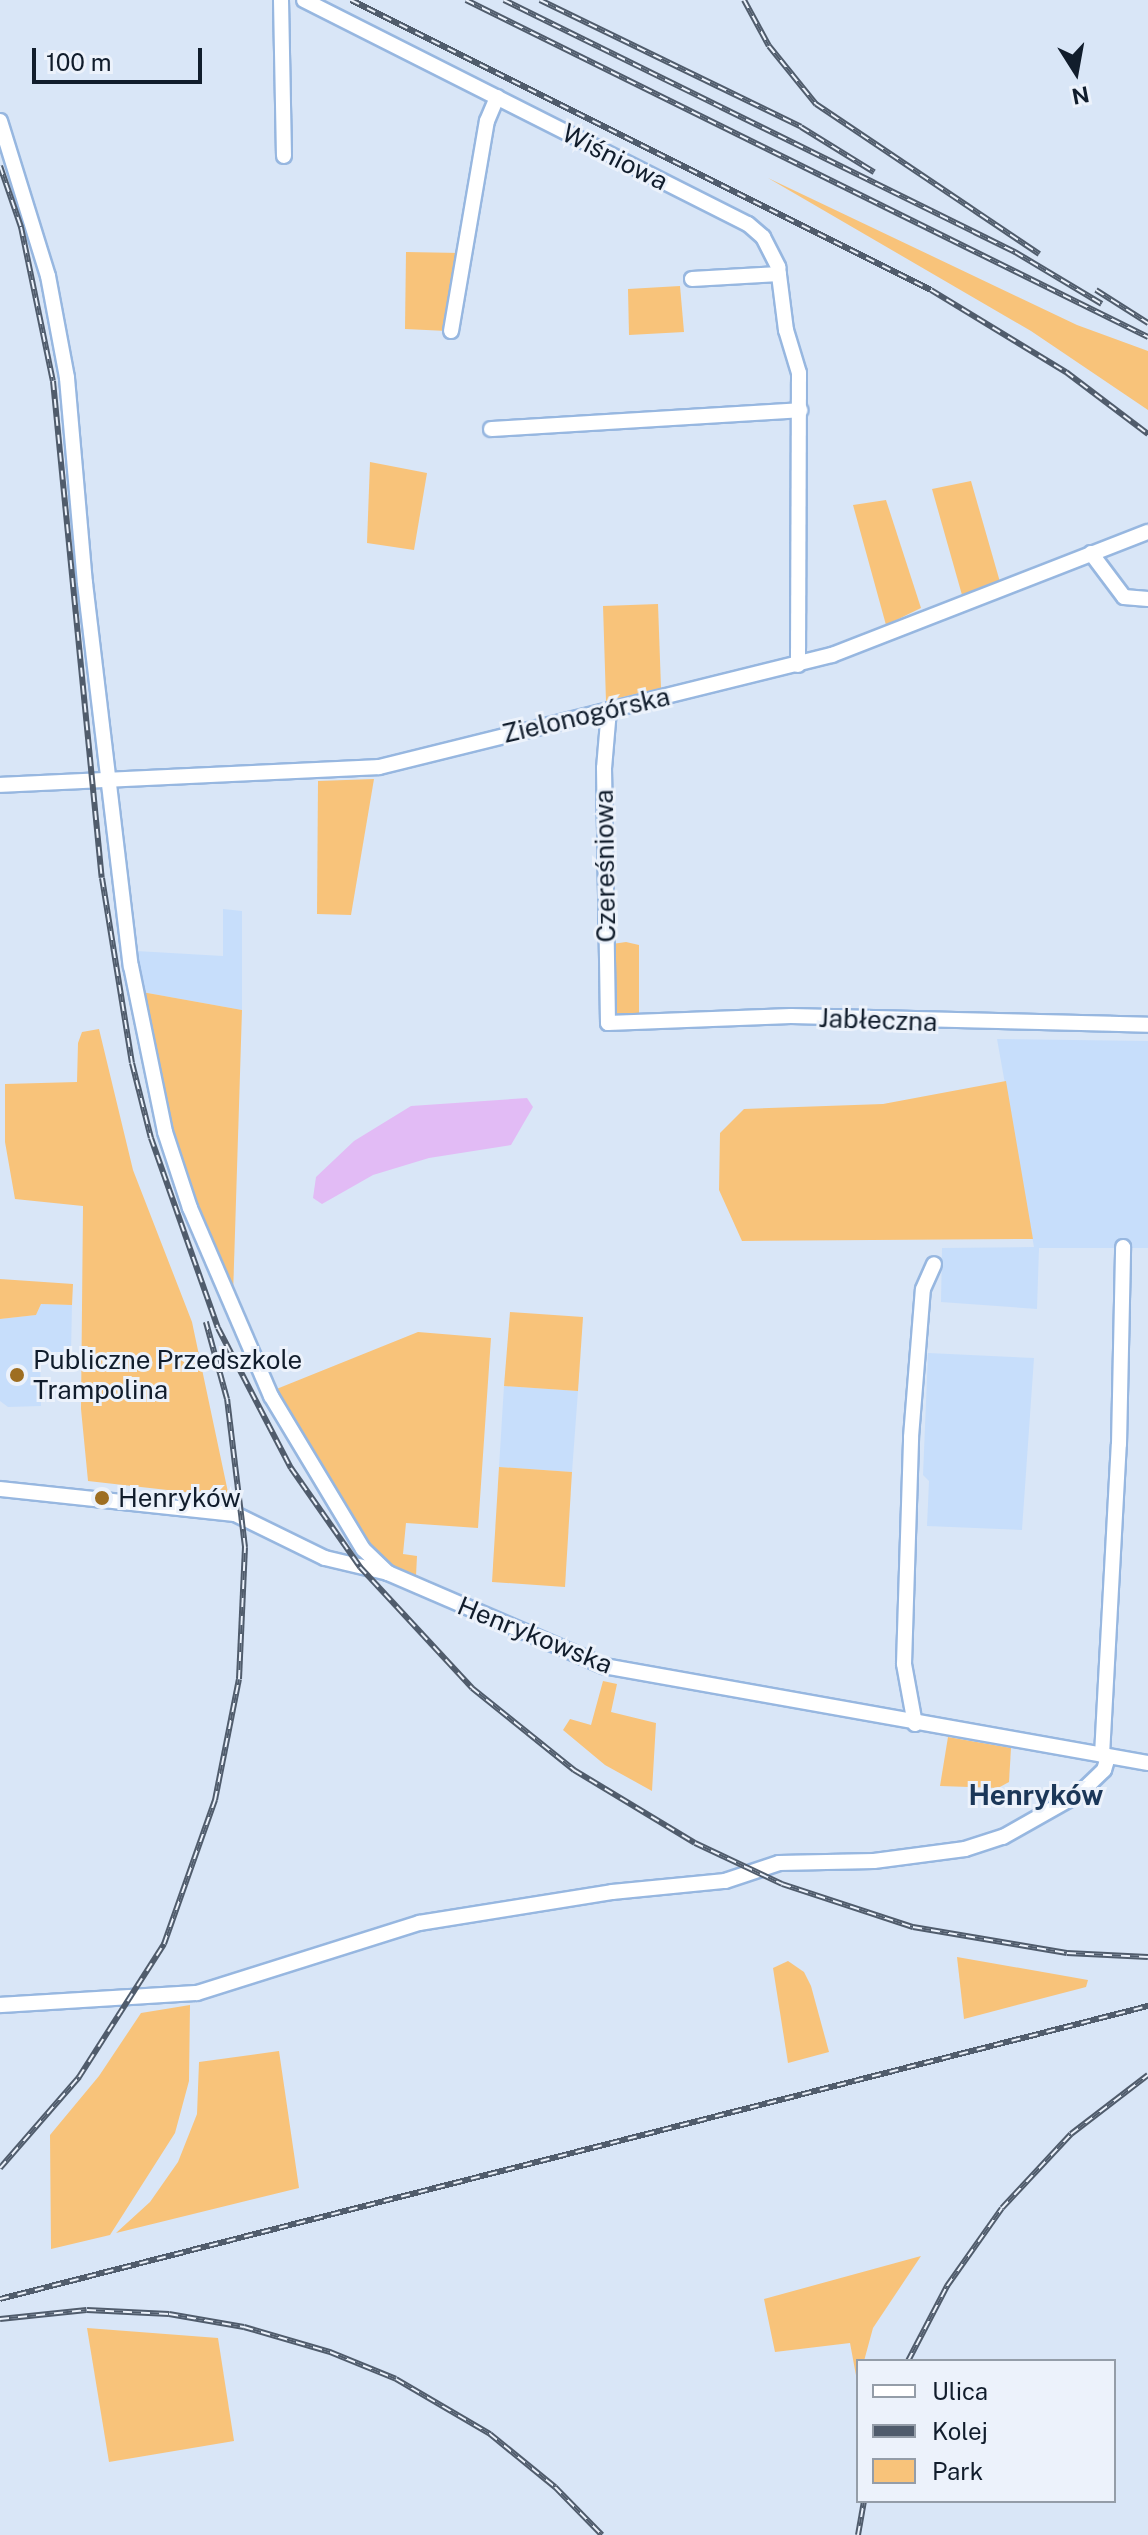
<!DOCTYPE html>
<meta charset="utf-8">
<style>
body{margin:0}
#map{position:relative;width:1148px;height:2535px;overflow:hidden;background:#d9e6f7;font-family:"Public Sans",sans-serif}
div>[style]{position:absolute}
.built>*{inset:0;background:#c7defb}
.green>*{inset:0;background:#f8c37a}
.water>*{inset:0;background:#e2bbf5}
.roads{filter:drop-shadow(2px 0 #97b7e0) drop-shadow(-2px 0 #97b7e0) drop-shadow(0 2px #97b7e0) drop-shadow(0 -2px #97b7e0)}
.minor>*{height:14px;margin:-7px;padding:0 7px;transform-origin:7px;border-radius:7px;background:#fff}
.rail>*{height:6px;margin-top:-3px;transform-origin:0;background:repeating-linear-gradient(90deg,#ecf2fb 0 9px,#505c6c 0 18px);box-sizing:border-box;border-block:2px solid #505c6c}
.dots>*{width:22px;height:22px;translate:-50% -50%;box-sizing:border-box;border:4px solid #ecf2fb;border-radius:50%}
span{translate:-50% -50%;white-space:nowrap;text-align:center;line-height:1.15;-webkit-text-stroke:6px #ecf2fb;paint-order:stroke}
.street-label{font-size:26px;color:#111d2c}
.poi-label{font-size:26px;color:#111d2c}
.left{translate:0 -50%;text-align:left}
.neighbourhood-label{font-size:28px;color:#1b3758;font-weight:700}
.legend{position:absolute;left:856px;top:2359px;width:260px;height:144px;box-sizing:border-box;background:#ecf2fb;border:2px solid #949da8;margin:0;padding:10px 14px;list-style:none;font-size:24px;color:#111d2c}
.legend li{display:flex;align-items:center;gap:16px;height:40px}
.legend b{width:40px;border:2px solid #949da8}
.north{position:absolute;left:1036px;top:32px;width:80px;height:80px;-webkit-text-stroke:6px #ecf2fb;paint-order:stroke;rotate:169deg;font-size:22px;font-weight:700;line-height:32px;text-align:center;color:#111d2c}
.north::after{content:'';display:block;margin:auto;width:28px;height:36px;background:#111d2c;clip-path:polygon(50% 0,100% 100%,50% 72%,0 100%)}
.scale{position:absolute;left:32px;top:48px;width:170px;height:36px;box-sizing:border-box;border:4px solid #111d2c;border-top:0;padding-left:10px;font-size:24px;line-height:28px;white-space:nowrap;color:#111d2c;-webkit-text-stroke:6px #ecf2fb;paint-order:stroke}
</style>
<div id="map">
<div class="built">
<div style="clip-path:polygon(223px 909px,242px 911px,242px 1010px,142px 992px,136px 951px,223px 956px)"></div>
<div style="clip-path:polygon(997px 1039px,1148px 1041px,1148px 1248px,1039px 1248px,1037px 1309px,941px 1302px,942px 1248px,1034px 1247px)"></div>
<div style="clip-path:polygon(41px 1304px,72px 1305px,71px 1352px,40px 1352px,41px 1406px,8px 1407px,0 1401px,0 1319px,36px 1315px)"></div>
<div style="clip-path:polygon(928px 1353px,1034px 1358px,1022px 1530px,927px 1526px,929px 1481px,923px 1475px)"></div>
<div style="clip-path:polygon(504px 1386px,578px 1391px,572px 1472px,499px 1467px)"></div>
</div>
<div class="green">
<div style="clip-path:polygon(768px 178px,1077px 325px,1148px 351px,1148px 410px,1031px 331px)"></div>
<div style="clip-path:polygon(406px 252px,461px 253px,447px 331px,405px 329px)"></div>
<div style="clip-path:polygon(680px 286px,684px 332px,629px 335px,628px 289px)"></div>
<div style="clip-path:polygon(370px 462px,427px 473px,414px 550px,367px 543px)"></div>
<div style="clip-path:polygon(971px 481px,1000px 582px,962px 595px,932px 489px)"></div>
<div style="clip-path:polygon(886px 500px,921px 608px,886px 625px,853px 505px)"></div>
<div style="clip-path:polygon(658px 604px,661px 688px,606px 701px,603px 606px)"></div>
<div style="clip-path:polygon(374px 779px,351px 915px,317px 914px,318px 781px)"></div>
<div style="clip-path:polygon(626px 942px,639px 945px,639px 1017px,613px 1016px,612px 944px)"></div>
<div style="clip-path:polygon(142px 992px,242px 1010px,233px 1296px,175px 1154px)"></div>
<div style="clip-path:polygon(99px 1029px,133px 1170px,192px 1322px,229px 1497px,88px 1481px,81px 1409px,83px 1206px,15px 1199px,5px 1142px,5px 1084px,77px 1082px,78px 1043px,82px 1032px)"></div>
<div style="clip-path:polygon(1006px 1081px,1033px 1239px,742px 1241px,719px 1190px,720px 1133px,744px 1109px,883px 1104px)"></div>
<div style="clip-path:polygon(0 1279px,73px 1284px,72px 1305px,41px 1304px,36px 1315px,0 1319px)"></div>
<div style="clip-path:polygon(510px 1312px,583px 1317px,578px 1391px,504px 1386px)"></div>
<div style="clip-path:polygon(418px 1332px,491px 1338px,478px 1528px,406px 1523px,403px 1554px,417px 1556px,416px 1576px,389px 1564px,365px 1539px,274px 1390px)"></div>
<div style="clip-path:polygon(499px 1467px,572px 1472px,565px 1587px,492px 1582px)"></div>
<div style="clip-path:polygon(603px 1681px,617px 1684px,611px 1712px,656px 1723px,652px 1791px,605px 1765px,563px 1730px,570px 1719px,591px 1725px)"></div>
<div style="clip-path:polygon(948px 1737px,1011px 1748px,1009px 1782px,998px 1788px,940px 1786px)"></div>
<div style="clip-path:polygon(957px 1957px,1088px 1980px,1086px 1987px,964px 2019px)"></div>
<div style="clip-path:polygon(788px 1961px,804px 1972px,811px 1986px,829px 2052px,788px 2063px,773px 1968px)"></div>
<div style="clip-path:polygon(190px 2005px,189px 2081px,175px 2133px,110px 2235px,51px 2249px,50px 2135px,99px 2076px,141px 2013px)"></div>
<div style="clip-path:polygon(279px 2051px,299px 2188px,116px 2233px,150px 2202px,178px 2162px,197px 2114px,199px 2062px)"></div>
<div style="clip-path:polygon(921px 2256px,873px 2328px,864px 2361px,858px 2361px,858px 2386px,850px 2343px,775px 2352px,764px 2299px)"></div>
<div style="clip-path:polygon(87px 2328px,218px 2338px,234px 2441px,109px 2462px)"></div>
</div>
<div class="water">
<div style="clip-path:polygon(527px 1098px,533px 1107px,511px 1145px,429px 1158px,373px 1175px,322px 1204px,313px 1198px,316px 1177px,354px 1141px,411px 1106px)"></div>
</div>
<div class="roads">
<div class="minor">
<div style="left:281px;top:0;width:156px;rotate:88.9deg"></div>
<div style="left:304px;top:0;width:497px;rotate:26.8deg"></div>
<div style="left:748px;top:224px;width:20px;rotate:41deg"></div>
<div style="left:763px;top:237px;width:34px;rotate:63deg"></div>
<div style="left:778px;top:267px;width:64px;rotate:82.8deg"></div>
<div style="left:786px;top:330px;width:45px;rotate:73.2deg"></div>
<div style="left:799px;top:373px;width:292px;rotate:90.2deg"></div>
<div style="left:0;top:121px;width:162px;rotate:72.8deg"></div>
<div style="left:48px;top:276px;width:104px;rotate:79.4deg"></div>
<div style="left:67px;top:378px;width:206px;rotate:85deg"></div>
<div style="left:85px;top:583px;width:386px;rotate:83.2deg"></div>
<div style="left:131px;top:966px;width:169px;rotate:78.4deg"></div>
<div style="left:165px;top:1132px;width:80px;rotate:71.8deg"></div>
<div style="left:190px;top:1208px;width:205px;rotate:66.7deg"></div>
<div style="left:271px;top:1396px;width:179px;rotate:59deg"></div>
<div style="left:363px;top:1549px;width:35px;rotate:44deg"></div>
<div style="left:692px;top:279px;width:87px;rotate:-3.3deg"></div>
<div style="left:451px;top:331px;width:213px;rotate:-80.3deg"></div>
<div style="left:487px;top:121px;width:26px;rotate:-67deg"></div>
<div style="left:491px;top:429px;width:310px;rotate:-3.5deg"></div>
<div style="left:1091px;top:553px;width:55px;rotate:53.1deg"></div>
<div style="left:1124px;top:597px;width:24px;rotate:5deg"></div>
<div style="left:609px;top:710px;width:58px;rotate:94.9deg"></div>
<div style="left:604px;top:768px;width:255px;rotate:89.1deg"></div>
<div style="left:608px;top:1023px;width:183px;rotate:-2.2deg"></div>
<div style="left:791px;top:1016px;width:357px;rotate:1.4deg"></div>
<div style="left:0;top:785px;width:379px;rotate:-2.7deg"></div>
<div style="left:379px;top:767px;width:467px;rotate:-13.9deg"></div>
<div style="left:832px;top:655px;width:339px;rotate:-21.3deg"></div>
<div style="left:0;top:1489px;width:236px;rotate:6.1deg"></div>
<div style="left:235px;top:1514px;width:100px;rotate:26.1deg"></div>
<div style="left:325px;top:1558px;width:65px;rotate:13.4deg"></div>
<div style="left:388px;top:1573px;width:235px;rotate:23.3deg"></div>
<div style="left:604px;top:1666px;width:553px;rotate:10.11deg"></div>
<div style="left:915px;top:1724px;width:61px;rotate:-100.4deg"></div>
<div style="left:904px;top:1664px;width:227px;rotate:-88.2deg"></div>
<div style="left:911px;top:1437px;width:148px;rotate:-85.4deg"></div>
<div style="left:923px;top:1289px;width:27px;rotate:-66deg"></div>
<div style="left:1102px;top:1755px;width:311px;rotate:-86.9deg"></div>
<div style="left:1119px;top:1444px;width:197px;rotate:-88.8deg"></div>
<div style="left:0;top:2005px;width:197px;rotate:-3.5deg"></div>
<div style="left:197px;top:1993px;width:233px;rotate:-17.5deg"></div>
<div style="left:419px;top:1923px;width:195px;rotate:-9.1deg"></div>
<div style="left:612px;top:1892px;width:114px;rotate:-5.6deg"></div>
<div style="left:725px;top:1881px;width:57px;rotate:-18.4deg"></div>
<div style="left:779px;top:1863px;width:95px;rotate:-1.2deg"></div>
<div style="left:874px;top:1861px;width:92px;rotate:-7.5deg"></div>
<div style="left:965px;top:1849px;width:40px;rotate:-18deg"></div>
<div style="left:1003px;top:1837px;width:87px;rotate:-29.5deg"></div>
<div style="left:1079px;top:1794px;width:35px;rotate:-44deg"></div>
<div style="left:1104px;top:1770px;width:14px;rotate:-73deg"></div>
</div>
</div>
<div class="rail">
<div style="left:351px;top:0;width:648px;rotate:26.57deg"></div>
<div style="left:931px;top:290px;width:158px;rotate:31.3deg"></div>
<div style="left:1066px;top:372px;width:103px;rotate:37.1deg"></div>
<div style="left:466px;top:0;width:761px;rotate:26.3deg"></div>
<div style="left:504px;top:0;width:570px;rotate:26.25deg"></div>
<div style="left:1015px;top:252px;width:101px;rotate:30.9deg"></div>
<div style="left:540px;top:0;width:290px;rotate:25.9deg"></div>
<div style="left:801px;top:127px;width:86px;rotate:31.7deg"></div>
<div style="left:744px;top:0;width:52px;rotate:61.5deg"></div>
<div style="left:769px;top:46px;width:75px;rotate:51deg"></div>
<div style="left:816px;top:104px;width:269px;rotate:33.9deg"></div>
<div style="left:0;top:166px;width:65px;rotate:71deg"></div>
<div style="left:21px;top:227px;width:157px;rotate:78.3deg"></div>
<div style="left:53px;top:381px;width:499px;rotate:84.4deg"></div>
<div style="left:102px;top:878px;width:187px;rotate:80.8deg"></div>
<div style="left:132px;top:1063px;width:77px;rotate:75.8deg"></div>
<div style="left:151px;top:1138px;width:201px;rotate:70.6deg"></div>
<div style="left:218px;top:1328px;width:158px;rotate:62.5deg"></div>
<div style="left:291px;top:1468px;width:121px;rotate:55.1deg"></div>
<div style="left:360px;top:1567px;width:165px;rotate:47.2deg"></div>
<div style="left:472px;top:1688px;width:131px;rotate:38.8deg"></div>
<div style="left:574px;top:1770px;width:141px;rotate:31.1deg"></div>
<div style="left:695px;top:1843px;width:96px;rotate:25.2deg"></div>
<div style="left:782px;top:1884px;width:138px;rotate:18.2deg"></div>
<div style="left:913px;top:1927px;width:156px;rotate:9.6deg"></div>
<div style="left:1067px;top:1953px;width:81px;rotate:2.8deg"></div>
<div style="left:1096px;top:290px;width:62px;rotate:32.4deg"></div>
<div style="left:0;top:2168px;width:121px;rotate:-49deg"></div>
<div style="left:79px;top:2077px;width:158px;rotate:-57.4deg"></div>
<div style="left:164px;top:1944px;width:153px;rotate:-70.5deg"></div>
<div style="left:215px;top:1800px;width:123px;rotate:-78.8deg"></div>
<div style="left:239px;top:1679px;width:132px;rotate:-87.4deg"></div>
<div style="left:245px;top:1547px;width:149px;rotate:-96.9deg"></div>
<div style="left:227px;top:1399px;width:80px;rotate:-105.3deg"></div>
<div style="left:0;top:2299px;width:1185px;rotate:-14.32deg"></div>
<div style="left:0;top:2319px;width:87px;rotate:-5.9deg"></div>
<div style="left:87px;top:2310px;width:82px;rotate:2.8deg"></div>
<div style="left:169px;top:2314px;width:76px;rotate:9.8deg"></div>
<div style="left:244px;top:2327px;width:90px;rotate:16.2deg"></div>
<div style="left:330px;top:2352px;width:71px;rotate:22.2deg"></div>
<div style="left:396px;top:2379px;width:109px;rotate:30.3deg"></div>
<div style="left:490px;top:2434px;width:84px;rotate:39.2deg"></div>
<div style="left:555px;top:2487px;width:67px;rotate:45.6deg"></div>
<div style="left:908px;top:2361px;width:85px;rotate:-62.5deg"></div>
<div style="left:947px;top:2286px;width:95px;rotate:-54.8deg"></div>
<div style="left:1002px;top:2208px;width:101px;rotate:-47deg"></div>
<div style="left:1071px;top:2134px;width:97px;rotate:-37.5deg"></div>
<div style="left:858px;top:2535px;width:35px;rotate:-80deg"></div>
</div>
<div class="dots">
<div style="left:17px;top:1375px;background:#9e6e21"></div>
<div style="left:102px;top:1498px;background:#9e6e21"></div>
</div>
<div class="street-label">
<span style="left:615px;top:157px;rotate:27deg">Wiśniowa</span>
<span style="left:586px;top:715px;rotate:-13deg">Zielonogórska</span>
<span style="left:605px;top:866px;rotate:-91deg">Czereśniowa</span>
<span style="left:878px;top:1020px;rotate:2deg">Jabłeczna</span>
<span style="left:535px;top:1635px;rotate:22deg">Henrykowska</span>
</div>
<div class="poi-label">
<span class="left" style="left:33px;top:1375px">Publiczne Przedszkole<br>Trampolina</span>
<span class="left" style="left:118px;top:1498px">Henryków</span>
</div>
<div class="neighbourhood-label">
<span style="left:1036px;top:1795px">Henryków</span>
</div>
<ul class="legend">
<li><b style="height:10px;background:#fff"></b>Ulica</li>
<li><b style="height:10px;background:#505c6c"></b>Kolej</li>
<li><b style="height:22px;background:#f8c37a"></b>Park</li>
</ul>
<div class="north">N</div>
<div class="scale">100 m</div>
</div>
